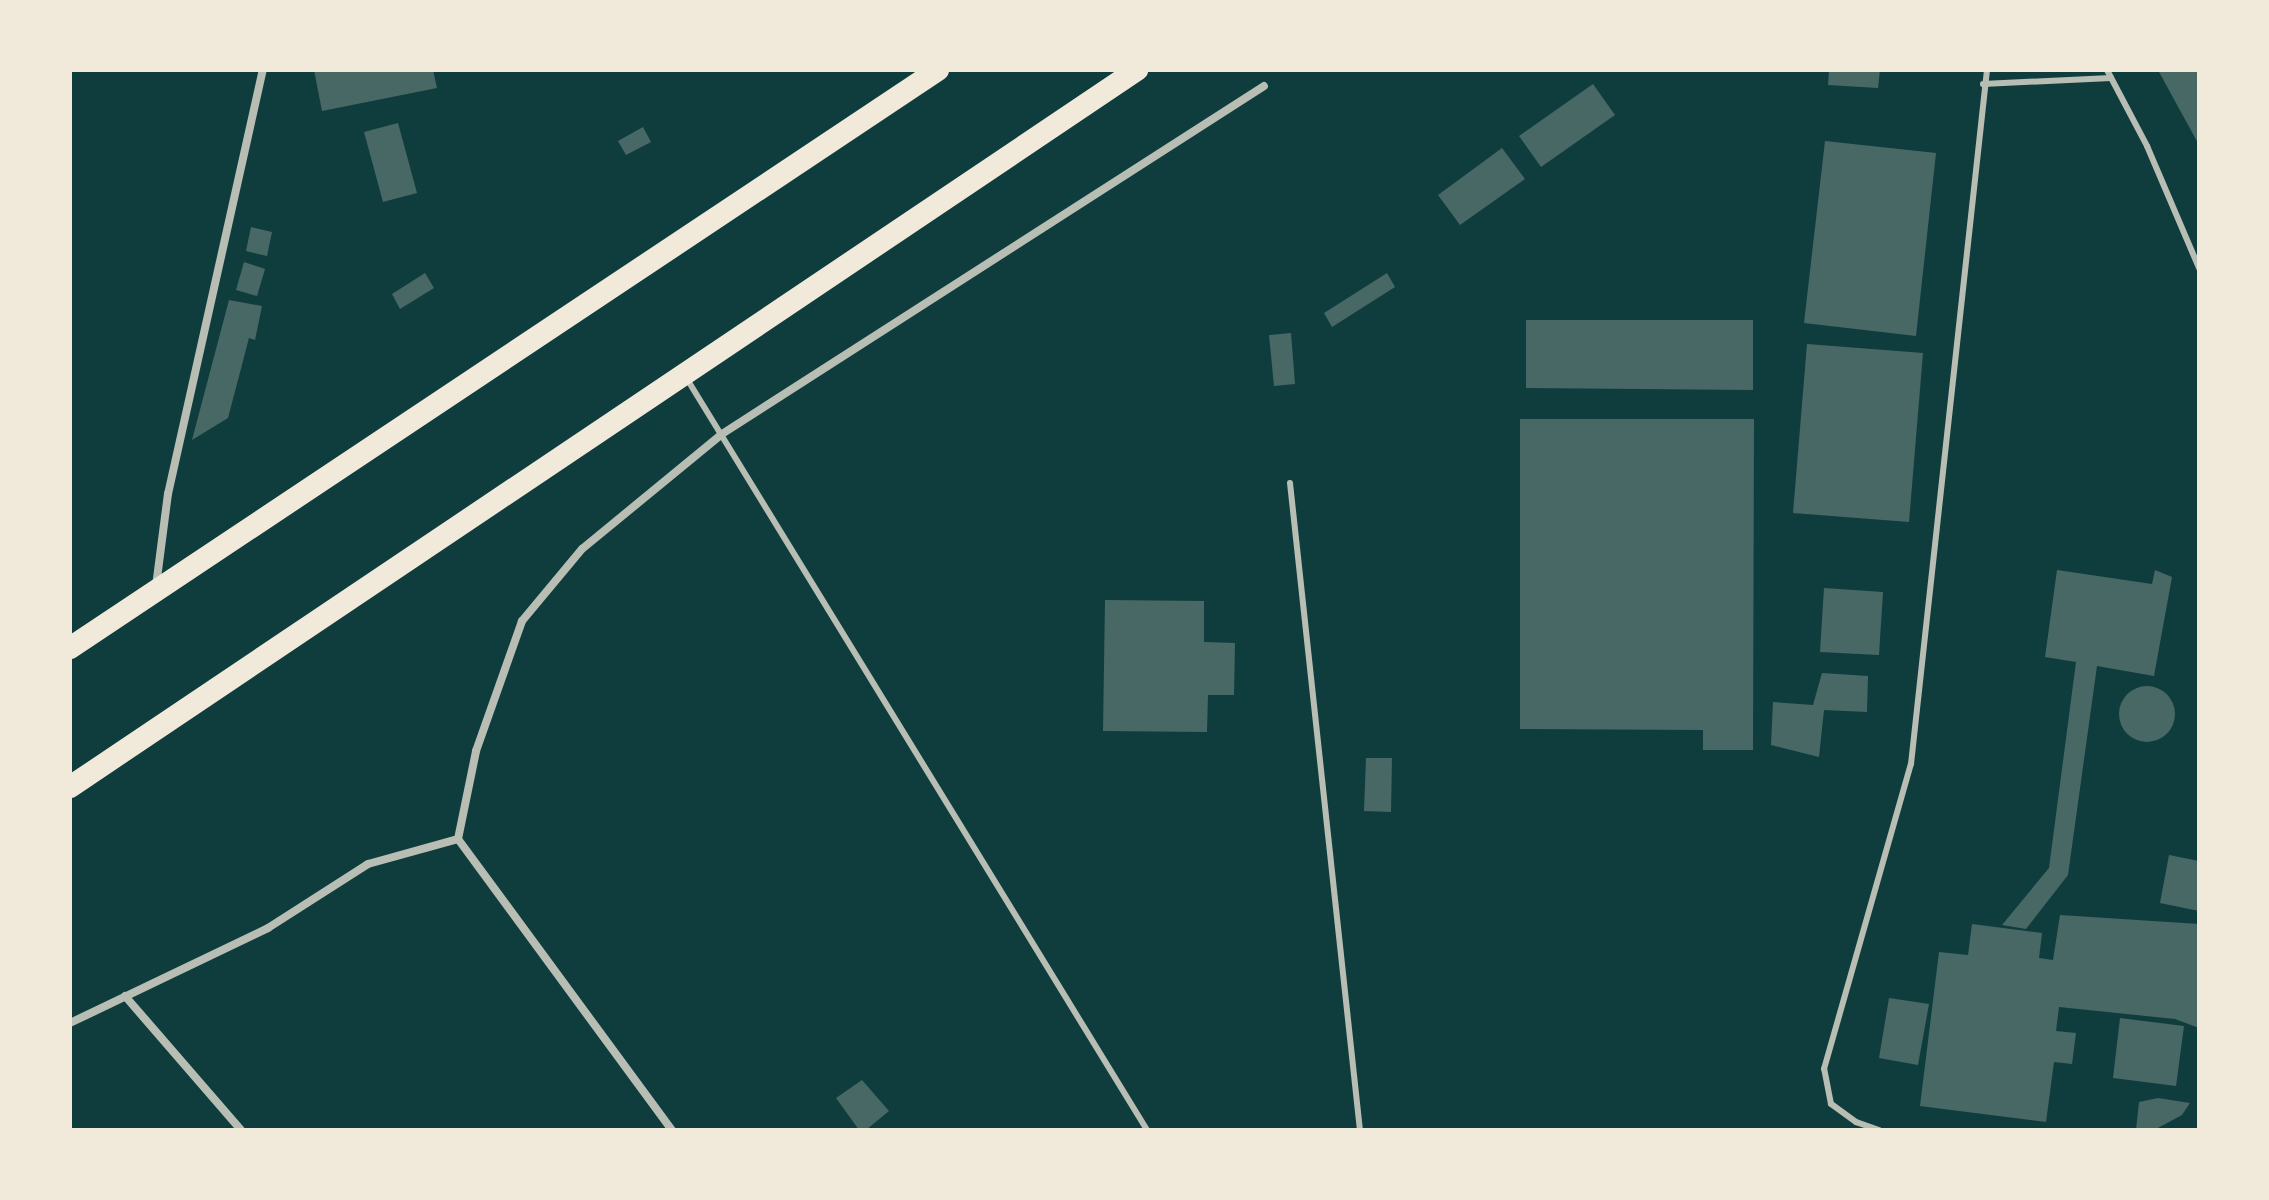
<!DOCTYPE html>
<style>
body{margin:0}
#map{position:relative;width:2269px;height:1200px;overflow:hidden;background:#0f3d3e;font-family:Figtree,sans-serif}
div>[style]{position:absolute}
.building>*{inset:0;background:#486865}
.round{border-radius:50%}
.service>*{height:6px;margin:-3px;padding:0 3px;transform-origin:3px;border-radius:3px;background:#b8beb3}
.minor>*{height:8px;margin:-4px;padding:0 4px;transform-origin:4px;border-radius:4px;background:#b8beb3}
.trunk>*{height:22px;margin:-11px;padding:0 11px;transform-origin:11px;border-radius:11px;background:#f1e9da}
span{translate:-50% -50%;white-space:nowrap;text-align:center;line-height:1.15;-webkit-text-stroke:8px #f1e9da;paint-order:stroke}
.frame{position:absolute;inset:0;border:72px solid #f1e9da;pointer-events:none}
</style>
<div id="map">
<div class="building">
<div style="clip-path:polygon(314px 70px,433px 70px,437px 88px,322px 111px)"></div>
<div style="clip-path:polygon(1829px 70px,1880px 70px,1878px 88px,1828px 85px)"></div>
<div style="clip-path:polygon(2158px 70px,2199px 70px,2199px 145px)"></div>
<div style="clip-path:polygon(1593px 84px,1615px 115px,1541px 167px,1519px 136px)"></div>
<div style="clip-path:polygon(398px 123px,417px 193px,383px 202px,364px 132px)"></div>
<div style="clip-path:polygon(643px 127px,651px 142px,626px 155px,618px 141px)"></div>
<div style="clip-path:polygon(1825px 141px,1936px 153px,1916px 336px,1804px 323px)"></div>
<div style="clip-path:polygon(1502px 148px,1525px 179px,1460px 225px,1438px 195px)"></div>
<div style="clip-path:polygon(251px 227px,272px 232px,267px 256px,246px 251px)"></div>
<div style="clip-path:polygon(244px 262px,265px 269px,257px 296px,236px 290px)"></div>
<div style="clip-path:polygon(425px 273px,434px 288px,400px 309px,392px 294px)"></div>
<div style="clip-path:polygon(1387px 273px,1395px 287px,1332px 327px,1324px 313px)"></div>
<div style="clip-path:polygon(229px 300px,262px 306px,255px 340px,249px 338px,228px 418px,192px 440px)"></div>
<div style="clip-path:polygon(1526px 320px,1753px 320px,1753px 390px,1526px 388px)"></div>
<div style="clip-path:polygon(1291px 333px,1295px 384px,1274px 386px,1269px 335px)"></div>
<div style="clip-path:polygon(1807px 344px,1923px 353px,1909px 522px,1793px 513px)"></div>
<div style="clip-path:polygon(1520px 419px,1754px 419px,1753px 750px,1703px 750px,1703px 730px,1520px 729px)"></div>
<div style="clip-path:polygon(2057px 570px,2152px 584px,2155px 570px,2172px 577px,2154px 676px,2097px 666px,2068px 875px,2026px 929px,2002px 925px,2049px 868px,2076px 662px,2045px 657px)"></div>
<div style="clip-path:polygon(1824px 588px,1883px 592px,1879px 655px,1820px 652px)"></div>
<div style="clip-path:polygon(1105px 600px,1204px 601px,1204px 642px,1235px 643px,1234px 695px,1208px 695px,1207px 732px,1103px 731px)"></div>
<div style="clip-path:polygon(1822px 673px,1868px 676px,1867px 712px,1824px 710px,1819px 757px,1771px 745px,1773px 702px,1813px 705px)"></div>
<div class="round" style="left:2119px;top:686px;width:56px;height:56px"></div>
<div style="clip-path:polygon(1366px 758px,1392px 758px,1391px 812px,1364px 811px)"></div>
<div style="clip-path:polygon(2169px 855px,2199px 861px,2199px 911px,2160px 903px)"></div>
<div style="clip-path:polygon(2060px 915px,2199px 924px,2199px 1028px,2175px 1019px,2059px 1007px,2056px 1031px,2076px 1033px,2072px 1064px,2054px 1062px,2046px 1122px,1920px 1106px,1939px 952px,1968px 955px,1972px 924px,2042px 933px,2039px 958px,2053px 960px)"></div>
<div style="clip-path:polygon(1889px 998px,1929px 1004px,1918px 1065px,1879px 1058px)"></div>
<div style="clip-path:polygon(2120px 1018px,2184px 1026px,2176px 1086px,2113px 1078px)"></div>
<div style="clip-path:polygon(862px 1080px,889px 1111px,866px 1130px,859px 1130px,836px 1098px)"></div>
<div style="clip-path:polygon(2158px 1098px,2190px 1103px,2182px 1115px,2156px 1129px,2136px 1130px,2139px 1102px)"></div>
</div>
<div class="service">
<div style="left:2107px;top:70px;width:86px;rotate:62.2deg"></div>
<div style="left:2147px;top:146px;width:133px;rotate:66.9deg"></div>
<div style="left:1983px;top:84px;width:128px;rotate:-2.7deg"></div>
<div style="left:687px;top:379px;width:881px;rotate:58.51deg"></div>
<div style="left:1290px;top:483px;width:651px;rotate:83.83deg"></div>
<div style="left:1879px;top:1130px;width:24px;rotate:-161deg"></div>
<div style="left:1856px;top:1122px;width:31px;rotate:-144deg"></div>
<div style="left:1831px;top:1104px;width:36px;rotate:-101deg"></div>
<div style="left:1824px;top:1069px;width:317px;rotate:-74.1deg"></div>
<div style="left:1911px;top:764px;width:698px;rotate:-83.75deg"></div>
</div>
<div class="minor">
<div style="left:156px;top:586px;width:93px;rotate:-82.6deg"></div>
<div style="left:168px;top:494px;width:435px;rotate:-77.4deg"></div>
<div style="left:458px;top:839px;width:361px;rotate:53.7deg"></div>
<div style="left:125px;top:996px;width:177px;rotate:49.1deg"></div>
<div style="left:70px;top:1023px;width:220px;rotate:-25.6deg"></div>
<div style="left:268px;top:928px;width:119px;rotate:-32.6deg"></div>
<div style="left:368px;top:864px;width:93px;rotate:-15.5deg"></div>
<div style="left:458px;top:839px;width:90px;rotate:-78.4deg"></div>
<div style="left:476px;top:751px;width:138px;rotate:-70.5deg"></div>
<div style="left:522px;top:621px;width:94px;rotate:-50.2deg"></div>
<div style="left:582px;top:549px;width:181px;rotate:-39.4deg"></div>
<div style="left:722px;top:434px;width:644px;rotate:-32.7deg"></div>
</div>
<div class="trunk">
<div style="left:70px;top:648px;width:1043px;rotate:-33.66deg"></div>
<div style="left:70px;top:787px;width:1286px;rotate:-33.9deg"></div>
</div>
<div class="frame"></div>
</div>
